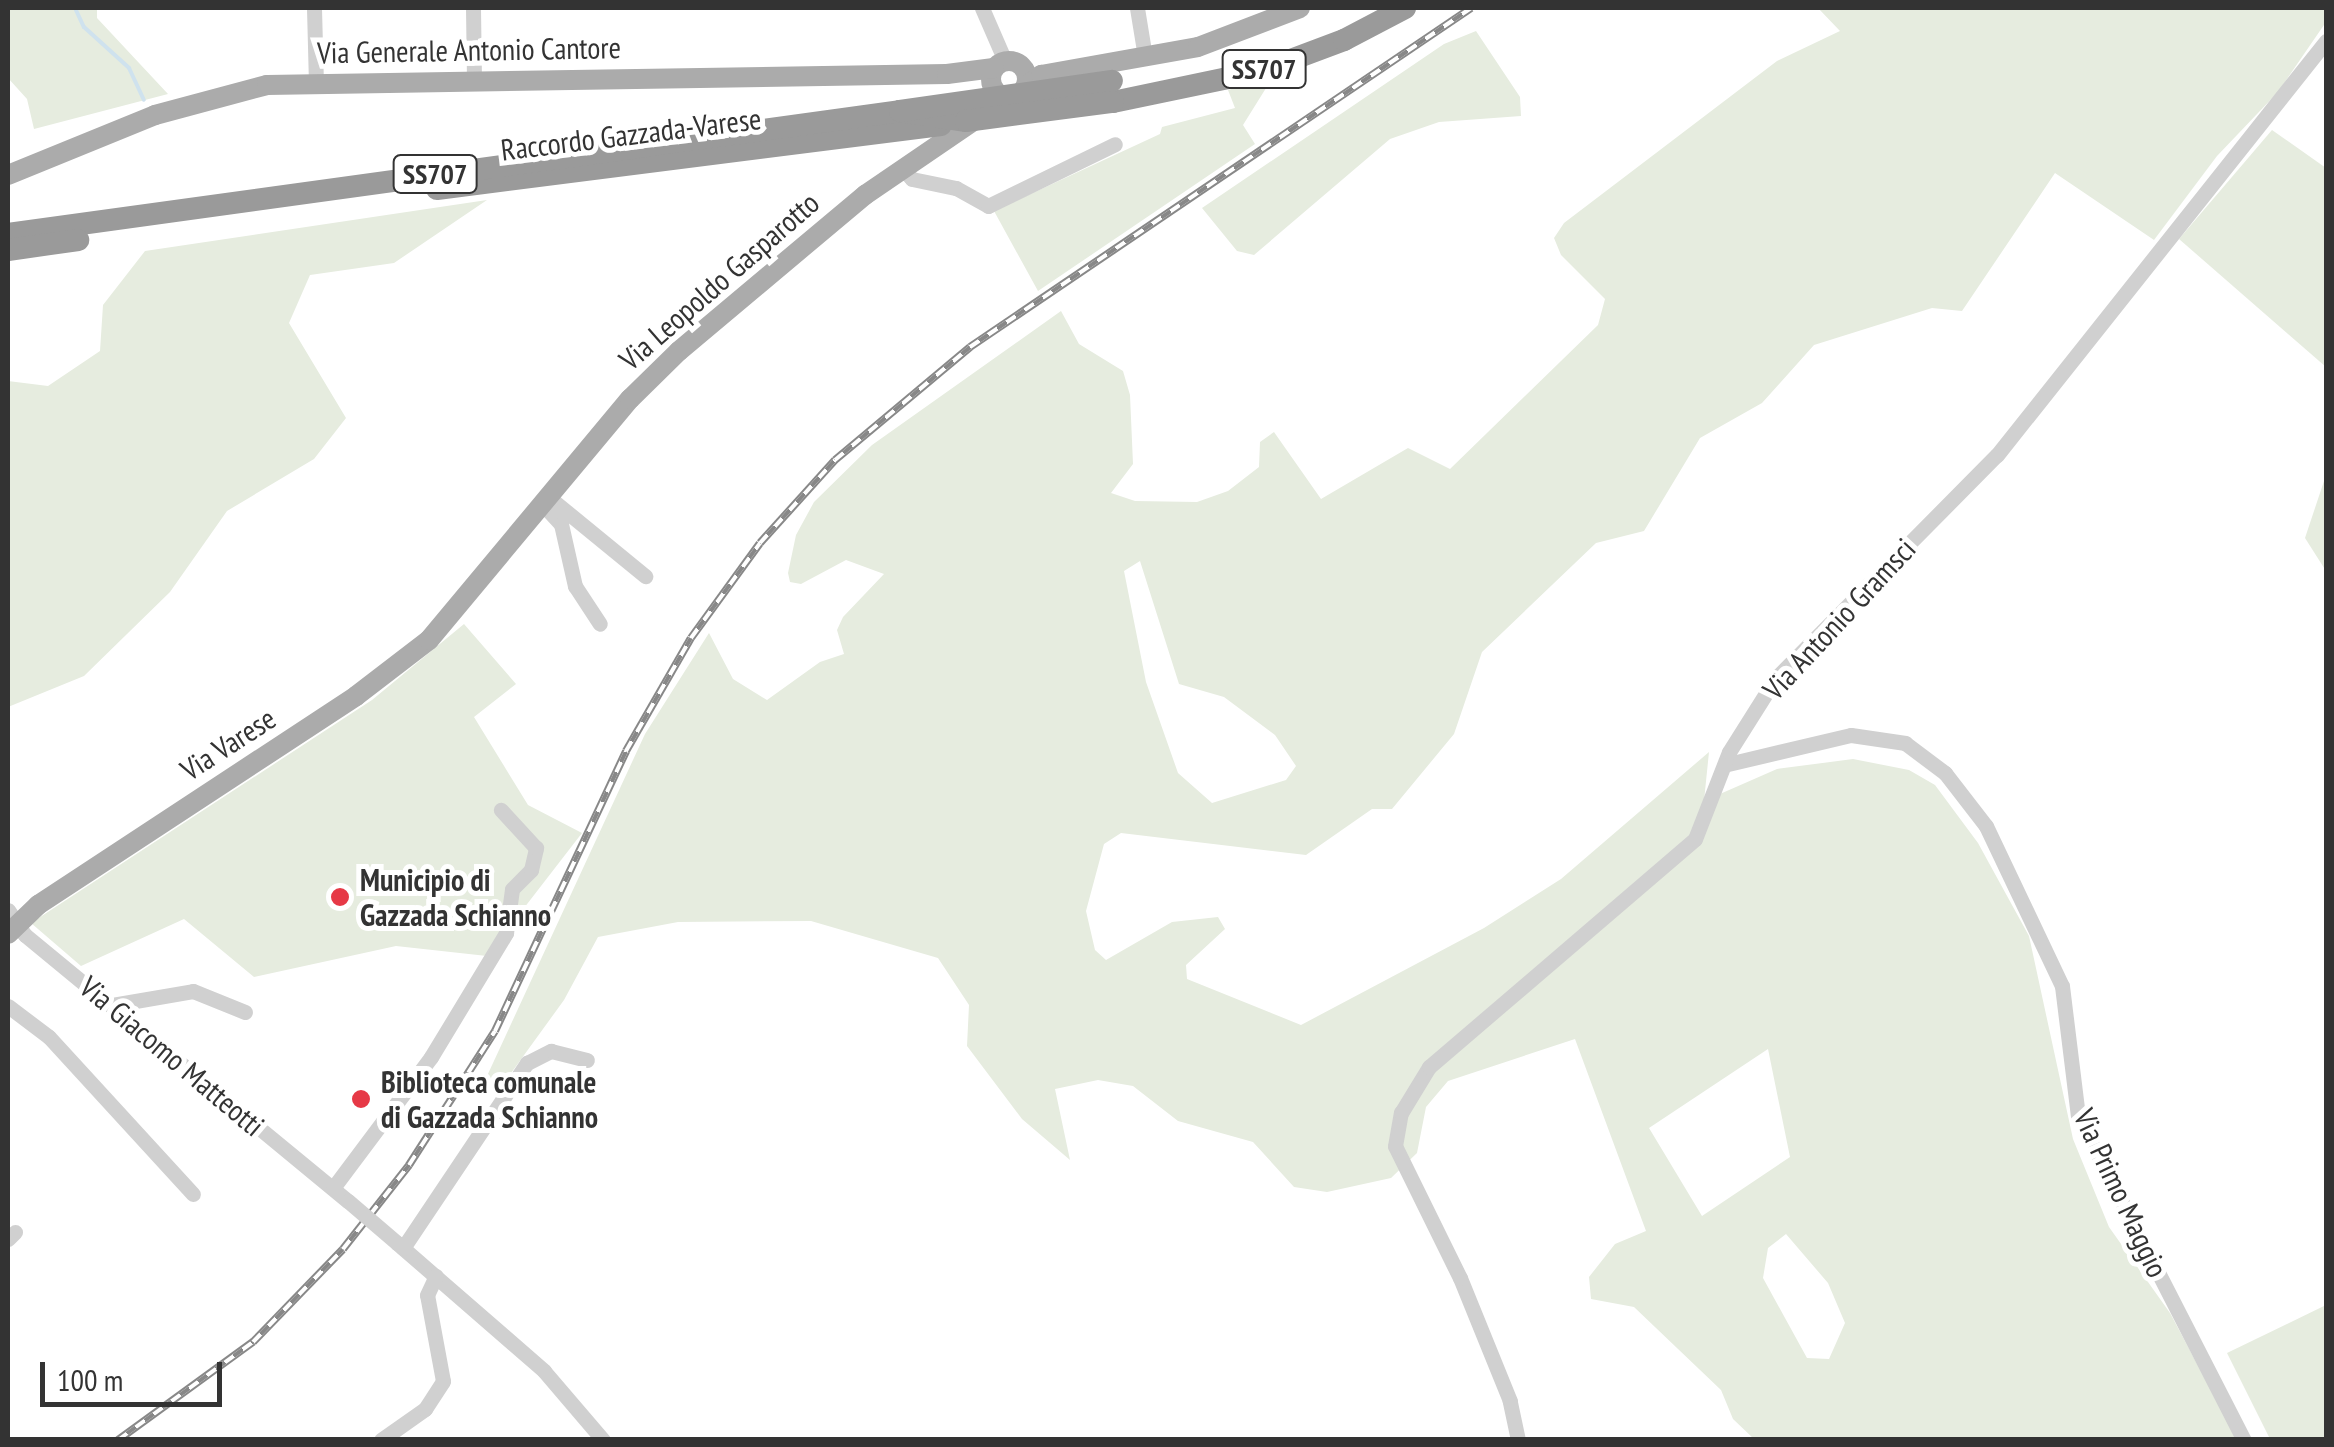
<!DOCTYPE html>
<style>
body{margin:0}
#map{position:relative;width:2334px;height:1447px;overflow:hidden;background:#fff;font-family:"PT Sans Narrow",sans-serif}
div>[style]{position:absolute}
.green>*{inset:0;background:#e6ecdf}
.stream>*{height:4px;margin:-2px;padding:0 2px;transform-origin:2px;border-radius:2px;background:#cfe2ee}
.minor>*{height:15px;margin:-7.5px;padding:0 7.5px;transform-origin:7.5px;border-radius:7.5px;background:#d0d0d0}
.major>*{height:20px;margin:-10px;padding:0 10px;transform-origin:10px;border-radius:10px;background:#ababab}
.major>.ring{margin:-10px;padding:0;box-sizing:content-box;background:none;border:20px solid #ababab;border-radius:50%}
.highway>*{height:22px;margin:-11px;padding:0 11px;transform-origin:11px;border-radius:11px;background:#9a9a9a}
.rail>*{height:8px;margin-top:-4px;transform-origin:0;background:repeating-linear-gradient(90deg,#fff 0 11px,#888 0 22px);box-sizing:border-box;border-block:2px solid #888}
.minor-bridge>*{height:15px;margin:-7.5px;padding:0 7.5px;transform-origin:7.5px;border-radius:7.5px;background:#d0d0d0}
.highway-bridge>*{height:22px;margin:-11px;padding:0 11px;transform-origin:11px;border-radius:11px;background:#9a9a9a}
.dots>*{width:28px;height:28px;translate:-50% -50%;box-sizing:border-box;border:5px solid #fff;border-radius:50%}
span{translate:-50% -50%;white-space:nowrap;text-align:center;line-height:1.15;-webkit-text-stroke:10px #fff;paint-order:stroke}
.shield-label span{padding:2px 8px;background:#fff;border:2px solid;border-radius:8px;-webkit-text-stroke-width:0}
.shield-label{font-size:28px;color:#333;font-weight:700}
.street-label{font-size:30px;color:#333}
.poi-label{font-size:30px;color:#333;font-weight:700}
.left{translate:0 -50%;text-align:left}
.frame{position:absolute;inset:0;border:10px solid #333;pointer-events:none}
.scale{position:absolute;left:40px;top:1362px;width:182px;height:45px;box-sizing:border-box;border:5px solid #333;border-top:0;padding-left:12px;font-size:30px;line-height:35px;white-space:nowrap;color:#333;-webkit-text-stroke:8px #fff;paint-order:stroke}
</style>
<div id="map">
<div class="green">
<div style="clip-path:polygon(8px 8px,97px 8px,97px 18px,168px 94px,34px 129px,27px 99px,8px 78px)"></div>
<div style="clip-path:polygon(evenodd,1818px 8px,2326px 8px,2326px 22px,2278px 92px,2217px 156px,2154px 240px,2055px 173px,1962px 311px,1932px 308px,1814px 345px,1762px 403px,1700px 438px,1644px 531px,1596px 543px,1482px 652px,1454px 734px,1392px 809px,1372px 809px,1306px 855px,1121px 833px,1104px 844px,1086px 911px,1095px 950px,1106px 960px,1172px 922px,1218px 917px,1225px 929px,1186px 965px,1187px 979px,1301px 1025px,1484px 928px,1561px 879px,1709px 752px,1704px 801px,1777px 769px,1853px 759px,1909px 770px,1935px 785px,1978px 843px,2029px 936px,2073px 1139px,2109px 1227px,2170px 1313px,2237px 1439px,1754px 1439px,1733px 1419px,1721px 1390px,1634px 1307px,1591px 1299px,1589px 1277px,1615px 1244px,1646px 1231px,1575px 1039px,1448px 1081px,1426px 1107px,1417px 1153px,1391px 1178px,1327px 1192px,1294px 1187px,1253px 1142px,1178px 1121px,1133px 1086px,1098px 1080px,1055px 1089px,1070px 1160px,1022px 1119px,967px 1046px,969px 1005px,938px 958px,811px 921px,678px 922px,598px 937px,564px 1000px,501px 1087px,487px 1076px,645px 734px,709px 633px,733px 679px,767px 700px,820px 662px,844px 654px,837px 630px,843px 617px,884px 574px,846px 560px,801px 584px,790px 582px,788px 573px,796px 535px,814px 502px,872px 445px,1061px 311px,1079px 344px,1123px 371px,1130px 395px,1133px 464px,1111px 493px,1135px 501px,1197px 502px,1228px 491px,1259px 467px,1260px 442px,1274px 432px,1321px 499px,1408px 448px,1450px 469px,1598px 325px,1605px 299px,1561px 255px,1554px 238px,1564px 223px,1777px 61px,1840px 31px,1818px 8px,1140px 561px,1179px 684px,1224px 697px,1275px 735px,1296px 766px,1286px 780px,1212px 803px,1178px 773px,1146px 682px,1124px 571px,1140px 561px,1818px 8px,1768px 1049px,1790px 1157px,1702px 1216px,1649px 1128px,1768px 1049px,1818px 8px,1786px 1234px,1828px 1283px,1845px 1323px,1829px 1359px,1807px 1358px,1763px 1278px,1768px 1248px,1786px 1234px)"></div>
<div style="clip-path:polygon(1476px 31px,1520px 97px,1521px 116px,1439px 122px,1390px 139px,1254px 255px,1237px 251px,1202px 208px,1444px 44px)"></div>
<div style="clip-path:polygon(1273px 77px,1243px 125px,1255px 144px,1038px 291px,994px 211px,1160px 134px,1162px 127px,1235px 108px,1228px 90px)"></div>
<div style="clip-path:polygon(2272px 130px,2326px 168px,2326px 367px,2179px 239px)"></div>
<div style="clip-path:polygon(487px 200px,394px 263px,310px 275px,289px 323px,346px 418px,314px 459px,227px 511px,170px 592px,84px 676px,8px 707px,8px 381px,48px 386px,100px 351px,103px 305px,145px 251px)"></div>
<div style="clip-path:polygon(2326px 475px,2326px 571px,2305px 538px)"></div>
<div style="clip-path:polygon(464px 624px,516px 684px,474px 717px,528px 805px,582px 833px,487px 956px,396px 946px,254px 977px,184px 919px,81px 966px,31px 923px,372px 700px)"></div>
<div style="clip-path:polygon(2326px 1305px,2326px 1439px,2270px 1439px,2227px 1353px)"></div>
</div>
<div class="stream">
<div style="left:75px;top:8px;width:21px;rotate:65deg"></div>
<div style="left:84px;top:27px;width:61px;rotate:42.3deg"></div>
<div style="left:129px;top:68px;width:35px;rotate:65deg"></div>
</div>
<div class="minor">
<div style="left:314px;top:8px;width:74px;rotate:88.5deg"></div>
<div style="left:473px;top:8px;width:71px;rotate:89.2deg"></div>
<div style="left:982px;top:8px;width:58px;rotate:66.5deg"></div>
<div style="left:1137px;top:8px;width:50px;rotate:80.7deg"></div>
<div style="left:903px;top:169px;width:13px;rotate:48deg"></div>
<div style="left:912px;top:179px;width:45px;rotate:11.6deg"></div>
<div style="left:956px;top:188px;width:37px;rotate:29deg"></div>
<div style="left:988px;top:206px;width:141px;rotate:-26deg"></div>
<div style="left:551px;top:499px;width:122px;rotate:39.3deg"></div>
<div style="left:545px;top:507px;width:23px;rotate:47deg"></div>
<div style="left:561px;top:524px;width:64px;rotate:77.3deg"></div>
<div style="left:575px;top:586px;width:45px;rotate:56.7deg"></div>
<div style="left:1728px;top:764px;width:126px;rotate:-13.3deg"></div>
<div style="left:1851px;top:735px;width:55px;rotate:8.4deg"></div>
<div style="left:1905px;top:743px;width:50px;rotate:36.9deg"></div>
<div style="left:1945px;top:773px;width:67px;rotate:52.3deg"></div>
<div style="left:1986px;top:826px;width:177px;rotate:64.6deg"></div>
<div style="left:2062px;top:986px;width:131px;rotate:83deg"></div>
<div style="left:2078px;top:1116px;width:364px;rotate:62.9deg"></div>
<div style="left:8px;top:910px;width:30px;rotate:56deg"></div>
<div style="left:25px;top:935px;width:418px;rotate:39.5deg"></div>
<div style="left:112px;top:1005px;width:82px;rotate:-9.8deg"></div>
<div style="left:193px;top:991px;width:56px;rotate:22deg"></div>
<div style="left:8px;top:1006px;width:51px;rotate:37.1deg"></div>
<div style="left:49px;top:1037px;width:213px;rotate:47.5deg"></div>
<div style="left:333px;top:1188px;width:164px;rotate:-53.2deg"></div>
<div style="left:431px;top:1057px;width:145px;rotate:-58.8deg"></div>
<div style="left:506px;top:933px;width:44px;rotate:-82.2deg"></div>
<div style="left:512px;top:889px;width:27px;rotate:-45deg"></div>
<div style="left:531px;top:870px;width:23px;rotate:-77deg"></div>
<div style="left:536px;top:848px;width:52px;rotate:-132.6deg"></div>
<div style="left:8px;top:1239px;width:10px;rotate:-45deg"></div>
<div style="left:397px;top:1243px;width:195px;rotate:41deg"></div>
<div style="left:544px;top:1371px;width:91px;rotate:49.5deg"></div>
<div style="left:403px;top:1248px;width:223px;rotate:-56.2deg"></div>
<div style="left:527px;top:1063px;width:27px;rotate:-27deg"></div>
<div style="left:551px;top:1051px;width:37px;rotate:14deg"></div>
<div style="left:381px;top:1440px;width:54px;rotate:-35.2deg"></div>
<div style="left:425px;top:1409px;width:33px;rotate:-57deg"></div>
<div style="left:443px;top:1381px;width:87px;rotate:-100.5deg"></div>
<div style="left:427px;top:1295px;width:21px;rotate:-65deg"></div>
<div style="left:1518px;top:1440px;width:40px;rotate:-102deg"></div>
<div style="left:1510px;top:1401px;width:133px;rotate:-112.1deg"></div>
<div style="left:1460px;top:1278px;width:147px;rotate:-116.2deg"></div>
<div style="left:1395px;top:1146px;width:34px;rotate:-80deg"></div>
<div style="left:1401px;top:1113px;width:54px;rotate:-58.7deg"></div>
<div style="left:1429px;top:1067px;width:350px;rotate:-40.6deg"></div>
<div style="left:1695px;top:839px;width:93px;rotate:-68.7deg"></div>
<div style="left:1729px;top:752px;width:86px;rotate:-57.8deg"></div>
<div style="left:1775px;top:679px;width:315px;rotate:-45.3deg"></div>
<div style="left:1997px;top:455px;width:529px;rotate:-51.53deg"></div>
</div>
<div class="major">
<div class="ring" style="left:991px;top:61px;width:16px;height:16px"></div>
<div style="left:1026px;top:86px;width:19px;rotate:-36deg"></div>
<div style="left:1041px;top:75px;width:159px;rotate:-10.1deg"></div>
<div style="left:1198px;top:47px;width:109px;rotate:-20.9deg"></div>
<div style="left:8px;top:175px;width:159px;rotate:-22.2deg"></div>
<div style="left:155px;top:115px;width:116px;rotate:-15deg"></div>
<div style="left:267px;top:85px;width:680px;rotate:-0.93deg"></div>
<div style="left:947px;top:74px;width:47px;rotate:-7.3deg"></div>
<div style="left:8px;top:934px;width:42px;rotate:-44deg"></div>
<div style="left:38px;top:905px;width:381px;rotate:-33.3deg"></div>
<div style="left:356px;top:696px;width:92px;rotate:-37.5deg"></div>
<div style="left:429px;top:640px;width:314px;rotate:-50.2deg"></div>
<div style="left:630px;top:399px;width:69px;rotate:-44.4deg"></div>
<div style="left:679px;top:351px;width:243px;rotate:-40deg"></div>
<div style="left:865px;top:195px;width:137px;rotate:-34.3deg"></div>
</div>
<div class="highway">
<div style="left:1113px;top:102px;width:151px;rotate:-11.8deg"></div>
<div style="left:1261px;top:71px;width:89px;rotate:-20.5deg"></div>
<div style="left:1344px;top:40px;width:69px;rotate:-27.7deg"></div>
<div style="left:437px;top:189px;width:508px;rotate:-7.24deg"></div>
<div style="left:8px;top:234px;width:900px;rotate:-7.85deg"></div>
<div style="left:900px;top:111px;width:67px;rotate:8.6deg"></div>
<div style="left:8px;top:250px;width:71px;rotate:-8.1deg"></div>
</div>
<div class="rail">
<div style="left:118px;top:1440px;width:167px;rotate:-36deg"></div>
<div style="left:253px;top:1342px;width:129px;rotate:-45.9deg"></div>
<div style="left:343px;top:1249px;width:107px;rotate:-51.8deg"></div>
<div style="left:409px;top:1165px;width:159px;rotate:-57.3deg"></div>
<div style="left:495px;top:1031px;width:309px;rotate:-64.9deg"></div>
<div style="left:626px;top:751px;width:130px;rotate:-60.1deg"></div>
<div style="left:691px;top:638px;width:117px;rotate:-54deg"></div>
<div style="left:760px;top:543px;width:112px;rotate:-47.9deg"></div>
<div style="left:835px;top:460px;width:176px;rotate:-39.9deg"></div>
<div style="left:970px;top:347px;width:605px;rotate:-34.08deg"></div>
</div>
<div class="minor-bridge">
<div style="left:348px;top:1201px;width:65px;rotate:40.6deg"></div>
</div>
<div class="highway-bridge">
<div style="left:900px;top:111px;width:214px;rotate:-8.1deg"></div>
<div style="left:966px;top:121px;width:148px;rotate:-7.4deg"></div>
</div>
<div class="dots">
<div style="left:340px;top:897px;background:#e63946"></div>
<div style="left:361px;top:1099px;background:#e63946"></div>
</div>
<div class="shield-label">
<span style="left:1264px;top:69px">SS707</span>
<span style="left:435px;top:174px">SS707</span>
</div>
<div class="street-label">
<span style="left:469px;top:50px;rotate:-1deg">Via Generale Antonio Cantore</span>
<span style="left:631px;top:134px;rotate:-7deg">Raccordo Gazzada-Varese</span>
<span style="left:719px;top:281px;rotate:-41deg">Via Leopoldo Gasparotto</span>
<span style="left:1839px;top:619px;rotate:-47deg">Via Antonio Gramsci</span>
<span style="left:228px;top:744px;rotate:-33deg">Via Varese</span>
<span style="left:172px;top:1056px;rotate:40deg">Via Giacomo Matteotti</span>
<span style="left:2121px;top:1193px;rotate:65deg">Via Primo Maggio</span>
</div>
<div class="poi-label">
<span class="left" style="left:360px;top:897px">Municipio di<br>Gazzada Schianno</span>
<span class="left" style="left:381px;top:1099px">Biblioteca comunale<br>di Gazzada Schianno</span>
</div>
<div class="frame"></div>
<div class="scale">100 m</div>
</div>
